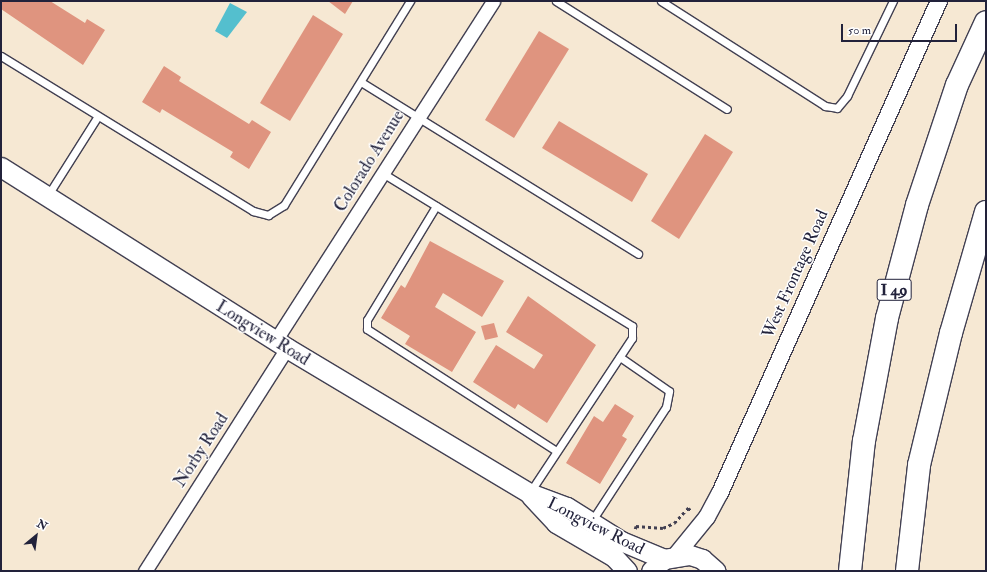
<!DOCTYPE html>
<style>
body{margin:0}
#map{position:relative;width:987px;height:572px;overflow:hidden;background:#f6e8d3;font-family:"IM FELL Double Pica",serif}
div>[style]{position:absolute}
.water>*{inset:0;background:#54bfce}
.building>*{inset:0;background:#df947f}
.path>*{height:2.5px;margin-top:-1.25px;transform-origin:0;background:repeating-linear-gradient(90deg,#424052 0 3px,transparent 0 6px)}
.roads{filter:drop-shadow(1px 0 #424052) drop-shadow(-1px 0 #424052) drop-shadow(0 1px #424052) drop-shadow(0 -1px #424052)}
.service>*{height:7px;margin:-3.5px;padding:0 3.5px;transform-origin:3.5px;border-radius:3.5px;background:#fff}
.minor>*{height:13px;margin:-6.5px;padding:0 6.5px;transform-origin:6.5px;border-radius:6.5px;background:#fff}
.tertiary>*{height:16px;margin:-8px;padding:0 8px;transform-origin:8px;border-radius:8px;background:#fff}
.secondary>*{height:19px;margin:-9.5px;padding:0 9.5px;transform-origin:9.5px;border-radius:9.5px;background:#fff}
.motorway>*{height:22px;margin:-11px;padding:0 11px;transform-origin:11px;border-radius:11px;background:#fff}
span{translate:-50% -50%;white-space:nowrap;text-align:center;line-height:1.15;-webkit-text-stroke:3px #fff;paint-order:stroke}
.shield-label span{padding:1px 3px;background:#fff;border:1px solid;border-radius:3px;-webkit-text-stroke-width:0}
.shield-label{font-size:16px;color:#22223b;font-weight:700}
.street-label{font-size:17px;color:#22223b}
.frame{position:absolute;inset:0;border:2px solid #22223b;pointer-events:none}
.north{position:absolute;left:16px;top:516px;width:40px;height:40px;-webkit-text-stroke:3px #fff;paint-order:stroke;rotate:29deg;font-size:11px;font-weight:700;line-height:16px;text-align:center;color:#22223b}
.north::after{content:'';display:block;margin:auto;width:14px;height:18px;background:#22223b;clip-path:polygon(50% 0,100% 100%,50% 72%,0 100%)}
.scale{position:absolute;left:841px;top:24px;width:116px;height:18px;box-sizing:border-box;border:2px solid #22223b;border-top:0;padding-left:5px;font-size:12px;line-height:14px;white-space:nowrap;color:#22223b;-webkit-text-stroke:3px #fff;paint-order:stroke}
</style>
<div id="map">
<div class="water">
<div style="clip-path:polygon(230px 3px,247px 12px,227px 38px,215px 31px)"></div>
</div>
<div class="building">
<div style="clip-path:polygon(1px 1px,50px 1px,85px 23px,87px 19px,105px 30px,83px 65px,1px 9px)"></div>
<div style="clip-path:polygon(328px 1px,353px 1px,345px 14px)"></div>
<div style="clip-path:polygon(313px 15px,343px 34px,290px 121px,260px 103px)"></div>
<div style="clip-path:polygon(539px 31px,569px 49px,514px 138px,485px 120px)"></div>
<div style="clip-path:polygon(164px 66px,181px 77px,179px 81px,249px 124px,252px 120px,271px 132px,249px 169px,230px 157px,233px 152px,162px 109px,160px 113px,142px 102px)"></div>
<div style="clip-path:polygon(559px 121px,648px 174px,632px 202px,542px 148px)"></div>
<div style="clip-path:polygon(705px 134px,733px 152px,679px 239px,651px 221px)"></div>
<div style="clip-path:polygon(430px 241px,504px 281px,482px 317px,443px 293px,435px 307px,476px 332px,452px 372px,405px 344px,410px 336px,381px 318px,401px 285px,405px 288px)"></div>
<div style="clip-path:polygon(528px 296px,596px 345px,547px 423px,518px 404px,515px 409px,473px 382px,496px 345px,534px 369px,543px 355px,506px 332px)"></div>
<div style="clip-path:polygon(494px 323px,498px 337px,485px 340px,481px 326px)"></div>
<div style="clip-path:polygon(615px 404px,634px 416px,622px 436px,627px 439px,600px 484px,566px 463px,594px 416px,603px 422px)"></div>
</div>
<div class="path">
<div style="left:635px;top:529px;width:3px;rotate:-72deg"></div>
<div style="left:636px;top:526px;width:27px;rotate:4deg"></div>
<div style="left:663px;top:528px;width:12px;rotate:-24deg"></div>
<div style="left:674px;top:523px;width:21px;rotate:-47deg"></div>
<div style="left:688px;top:508px;width:5px;rotate:37deg"></div>
</div>
<div class="roads">
<div class="service">
<div style="left:556px;top:1px;width:202px;rotate:32.3deg"></div>
<div style="left:661px;top:1px;width:195px;rotate:32.6deg"></div>
<div style="left:825px;top:106px;width:12px;rotate:9deg"></div>
<div style="left:837px;top:108px;width:16px;rotate:-50deg"></div>
<div style="left:847px;top:96px;width:106px;rotate:-64.2deg"></div>
<div style="left:1px;top:56px;width:296px;rotate:31.6deg"></div>
<div style="left:253px;top:211px;width:16px;rotate:15deg"></div>
<div style="left:268px;top:215px;width:19px;rotate:-32deg"></div>
<div style="left:284px;top:205px;width:240px;rotate:-58.3deg"></div>
<div style="left:361px;top:82px;width:326px;rotate:31.8deg"></div>
<div style="left:384px;top:174px;width:291px;rotate:31.5deg"></div>
<div style="left:632px;top:326px;width:12px;rotate:90deg"></div>
<div style="left:632px;top:338px;width:185px;rotate:123.5deg"></div>
<div style="left:48px;top:195px;width:93px;rotate:-57.7deg"></div>
<div style="left:436px;top:206px;width:133px;rotate:121.2deg"></div>
<div style="left:367px;top:320px;width:9px;rotate:90deg"></div>
<div style="left:367px;top:329px;width:225px;rotate:32.8deg"></div>
<div style="left:591px;top:522px;width:137px;rotate:-56.9deg"></div>
<div style="left:666px;top:407px;width:16px;rotate:-79deg"></div>
<div style="left:669px;top:391px;width:60px;rotate:-145.2deg"></div>
</div>
<div class="minor">
<div style="left:275px;top:341px;width:404px;rotate:-57.3deg"></div>
<div style="left:145px;top:571px;width:264px;rotate:-57.5deg"></div>
</div>
<div class="tertiary">
<div style="left:676px;top:555px;width:49px;rotate:-50.8deg"></div>
<div style="left:707px;top:517px;width:27px;rotate:-62deg"></div>
<div style="left:720px;top:493px;width:539px;rotate:-66.01deg"></div>
</div>
<div class="secondary">
<div style="left:1px;top:167px;width:338px;rotate:32.3deg"></div>
<div style="left:287px;top:348px;width:282px;rotate:30.9deg"></div>
<div style="left:529px;top:493px;width:40px;rotate:20.2deg"></div>
<div style="left:567px;top:507px;width:64px;rotate:32.2deg"></div>
<div style="left:621px;top:541px;width:47px;rotate:22.7deg"></div>
<div style="left:531px;top:496px;width:37px;rotate:47deg"></div>
<div style="left:556px;top:523px;width:67px;rotate:30.4deg"></div>
<div style="left:614px;top:557px;width:19px;rotate:47deg"></div>
<div style="left:651px;top:571px;width:18px;rotate:-43deg"></div>
<div style="left:664px;top:559px;width:26px;rotate:-9deg"></div>
<div style="left:690px;top:555px;width:13px;rotate:18deg"></div>
<div style="left:702px;top:559px;width:18px;rotate:41deg"></div>
</div>
<div class="motorway">
<div style="left:850px;top:571px;width:131px;rotate:-83.9deg"></div>
<div style="left:864px;top:441px;width:125px;rotate:-79.4deg"></div>
<div style="left:887px;top:318px;width:117px;rotate:-75.1deg"></div>
<div style="left:917px;top:205px;width:126px;rotate:-71.6deg"></div>
<div style="left:957px;top:85px;width:69px;rotate:-65.3deg"></div>
<div style="left:907px;top:571px;width:107px;rotate:-83.5deg"></div>
<div style="left:919px;top:465px;width:136px;rotate:-76.4deg"></div>
<div style="left:951px;top:333px;width:126px;rotate:-73.9deg"></div>
</div>
</div>
<div class="shield-label">
<span style="left:894px;top:290px">I 49</span>
</div>
<div class="street-label">
<span style="left:369px;top:161px;rotate:-58deg">Colorado Avenue</span>
<span style="left:795px;top:274px;rotate:-66deg">West Frontage Road</span>
<span style="left:263px;top:333px;rotate:32deg">Longview Road</span>
<span style="left:201px;top:450px;rotate:-57deg">Norby Road</span>
<span style="left:596px;top:526px;rotate:27deg">Longview Road</span>
</div>
<div class="frame"></div>
<div class="north">N</div>
<div class="scale">50 m</div>
</div>
